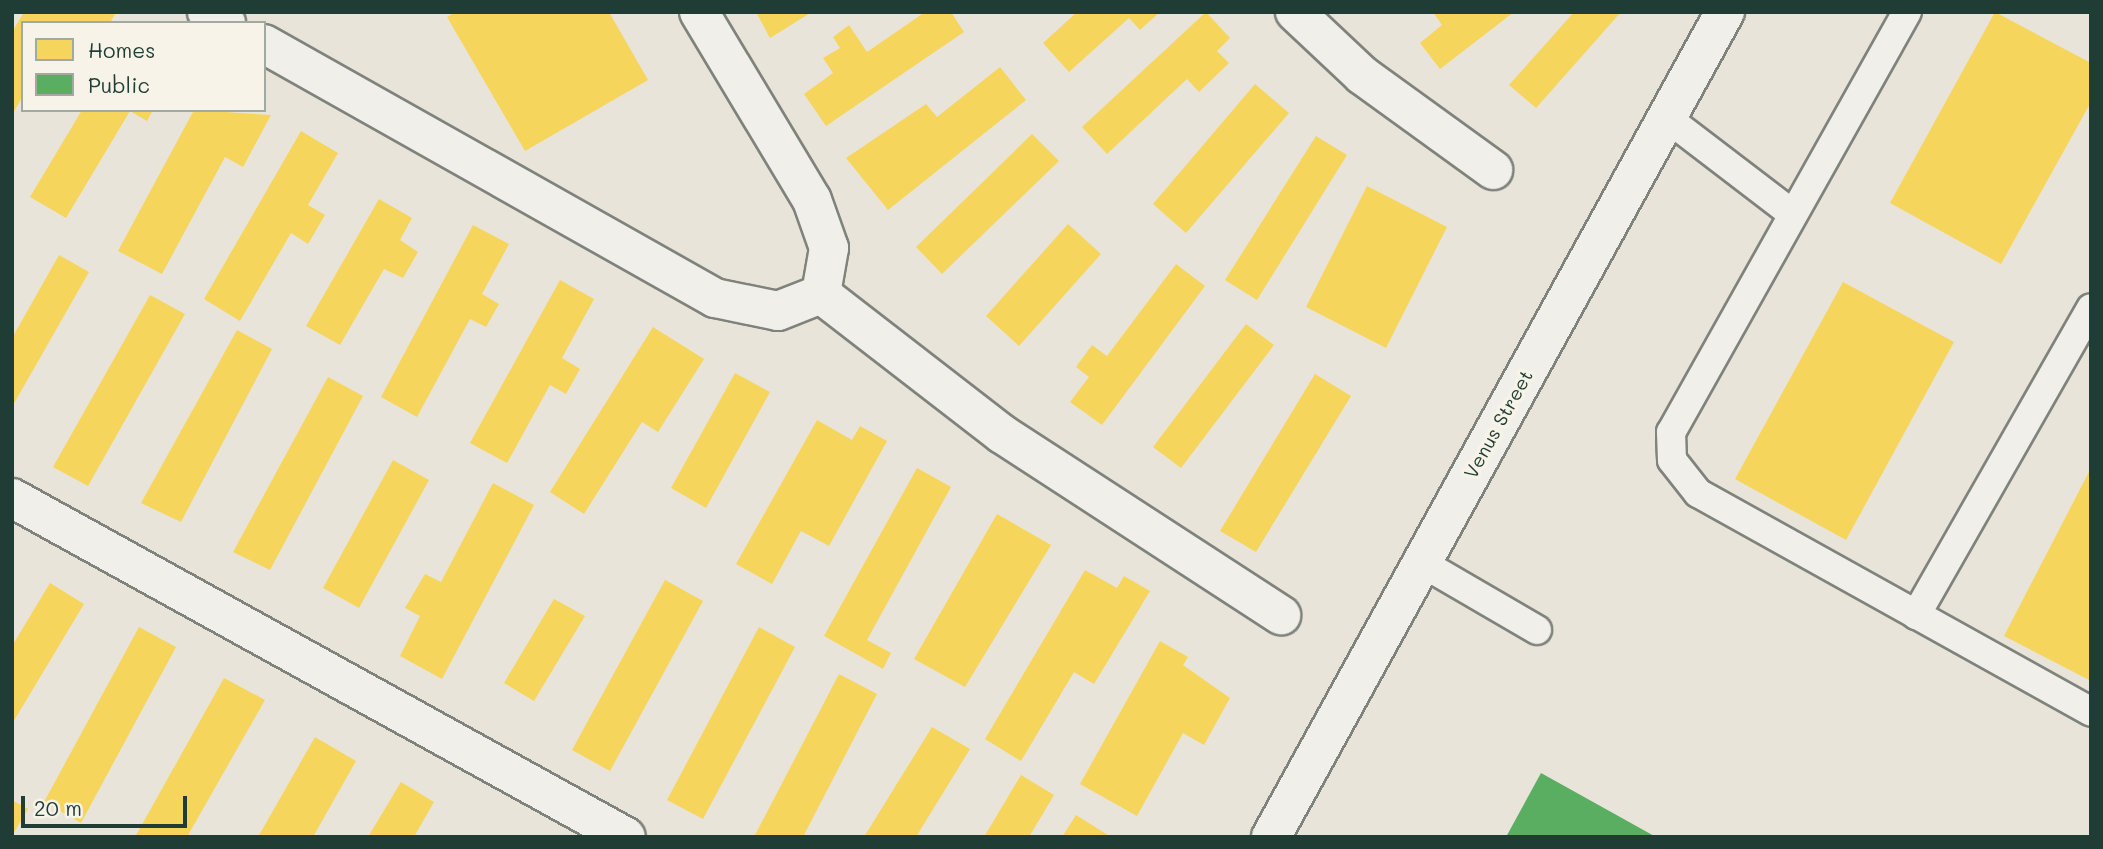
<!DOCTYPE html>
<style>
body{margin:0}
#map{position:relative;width:2103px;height:849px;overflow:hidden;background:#e9e4da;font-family:Mali,sans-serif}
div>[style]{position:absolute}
.homes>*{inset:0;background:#f6d55c}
.public>*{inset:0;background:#5aae61}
.roads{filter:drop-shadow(2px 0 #7f837c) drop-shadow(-2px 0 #7f837c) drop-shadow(0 2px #7f837c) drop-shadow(0 -2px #7f837c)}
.service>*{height:28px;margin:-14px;padding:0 14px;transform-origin:14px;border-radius:14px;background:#f1efea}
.minor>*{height:38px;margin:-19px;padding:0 19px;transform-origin:19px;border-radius:19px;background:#f1efea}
span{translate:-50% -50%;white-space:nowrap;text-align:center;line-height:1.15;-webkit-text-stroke:7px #f7f3e8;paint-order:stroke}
.street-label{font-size:19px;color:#1f3d34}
.frame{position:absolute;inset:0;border:14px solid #1f3d34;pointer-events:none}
.legend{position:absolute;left:21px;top:21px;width:245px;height:91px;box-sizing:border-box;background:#f7f3e8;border:2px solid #a1aaa0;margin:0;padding:9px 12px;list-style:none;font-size:21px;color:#1f3d34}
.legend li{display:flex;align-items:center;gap:14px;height:35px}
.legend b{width:35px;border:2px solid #a1aaa0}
.scale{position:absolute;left:21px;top:796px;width:166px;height:32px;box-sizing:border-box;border:4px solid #1f3d34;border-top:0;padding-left:9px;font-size:21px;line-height:24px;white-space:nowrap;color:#1f3d34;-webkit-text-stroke:5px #f7f3e8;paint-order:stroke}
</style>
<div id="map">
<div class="homes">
<div style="clip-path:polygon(24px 12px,115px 14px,110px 23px,23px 23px,23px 96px,12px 115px,12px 32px)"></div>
<div style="clip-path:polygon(456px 12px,609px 12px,648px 80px,525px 151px,447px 17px)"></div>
<div style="clip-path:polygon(756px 12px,812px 12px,770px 38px)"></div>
<div style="clip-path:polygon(925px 12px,951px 12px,964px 32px,826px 126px,804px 94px,833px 73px,823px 58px,840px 48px,833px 37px,849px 25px,867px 52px)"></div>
<div style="clip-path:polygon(1077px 12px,1160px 12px,1140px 30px,1129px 18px,1069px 72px,1043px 43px)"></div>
<div style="clip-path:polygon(1206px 12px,1230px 38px,1217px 51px,1229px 63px,1199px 92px,1187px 79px,1107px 154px,1082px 127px)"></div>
<div style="clip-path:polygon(1433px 12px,1514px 12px,1440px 69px,1420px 43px,1442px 25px)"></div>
<div style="clip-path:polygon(1574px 12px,1621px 12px,1536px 108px,1509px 85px)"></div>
<div style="clip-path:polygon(1995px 12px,2091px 63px,2091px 102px,2001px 264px,1890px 203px)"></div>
<div style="clip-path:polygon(1000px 67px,1026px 100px,888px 210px,846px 158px,926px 104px,937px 117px)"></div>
<div style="clip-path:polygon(1255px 84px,1289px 113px,1186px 233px,1153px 204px)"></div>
<div style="clip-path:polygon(82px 110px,153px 110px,147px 121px,130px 111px,66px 218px,30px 197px)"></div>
<div style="clip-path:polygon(194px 110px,271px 115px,243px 167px,225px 157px,162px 274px,118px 251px)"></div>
<div style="clip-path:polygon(301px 131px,338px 153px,308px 205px,325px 215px,308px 244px,291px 233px,240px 321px,204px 299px)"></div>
<div style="clip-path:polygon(1032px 134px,1059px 161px,942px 274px,916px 247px)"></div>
<div style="clip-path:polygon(1316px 136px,1347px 155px,1257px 300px,1225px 280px)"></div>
<div style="clip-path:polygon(1367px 186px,1447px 227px,1386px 348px,1306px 307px)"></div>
<div style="clip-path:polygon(379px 199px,412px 218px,400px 240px,418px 252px,403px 278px,384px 269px,340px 345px,306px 326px)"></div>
<div style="clip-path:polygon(1068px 224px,1101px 254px,1019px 346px,986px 316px)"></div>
<div style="clip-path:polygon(473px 225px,509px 244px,482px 294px,499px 304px,486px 327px,470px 319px,417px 417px,381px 397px)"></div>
<div style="clip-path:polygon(59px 255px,89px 272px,12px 407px,12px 338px)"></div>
<div style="clip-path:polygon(1176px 264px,1205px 286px,1102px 425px,1070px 402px,1089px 377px,1076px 367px,1092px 345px,1107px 356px)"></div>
<div style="clip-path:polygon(560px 280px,594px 299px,562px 358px,580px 369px,566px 394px,550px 385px,507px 463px,470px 443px)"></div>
<div style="clip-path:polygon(1843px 282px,1954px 342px,1846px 540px,1735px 479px)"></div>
<div style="clip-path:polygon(150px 295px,185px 314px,88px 486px,53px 467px)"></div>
<div style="clip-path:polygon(1246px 324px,1274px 345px,1181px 468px,1153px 447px)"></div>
<div style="clip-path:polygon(653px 327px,704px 359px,658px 432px,642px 422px,584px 514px,550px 492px)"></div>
<div style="clip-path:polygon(237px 330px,272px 349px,181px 522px,141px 503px)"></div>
<div style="clip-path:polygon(735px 373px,770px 392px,706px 508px,671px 488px)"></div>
<div style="clip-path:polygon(1315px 374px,1351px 396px,1256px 552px,1220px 531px)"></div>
<div style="clip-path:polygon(328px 377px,363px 396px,270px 570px,233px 552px)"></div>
<div style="clip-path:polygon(817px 420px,852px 440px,860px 426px,887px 441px,829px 546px,801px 531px,772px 584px,736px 564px)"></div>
<div style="clip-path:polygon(393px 460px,429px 480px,359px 608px,323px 588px)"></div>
<div style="clip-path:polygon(917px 468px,951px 487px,867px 640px,891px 653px,883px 669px,824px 636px)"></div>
<div style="clip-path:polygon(2091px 468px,2091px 681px,2004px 636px)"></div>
<div style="clip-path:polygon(493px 483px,534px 505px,442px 679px,400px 656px,420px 616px,405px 608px,425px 574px,441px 582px)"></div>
<div style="clip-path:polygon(997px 514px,1051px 545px,965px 687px,914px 659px)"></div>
<div style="clip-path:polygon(1085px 570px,1117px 588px,1124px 576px,1150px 591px,1094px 684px,1074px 672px,1021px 761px,985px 739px)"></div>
<div style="clip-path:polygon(665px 580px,703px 601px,610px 771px,572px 750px)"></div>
<div style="clip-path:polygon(50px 583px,84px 604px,12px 724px,12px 646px)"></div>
<div style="clip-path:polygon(554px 599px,585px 616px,534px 701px,504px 683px)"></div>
<div style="clip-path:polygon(139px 627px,176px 647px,81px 823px,44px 802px)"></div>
<div style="clip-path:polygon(759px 627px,795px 647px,703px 819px,667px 800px)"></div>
<div style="clip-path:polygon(1160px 641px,1188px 657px,1183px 665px,1230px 698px,1204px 745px,1183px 733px,1137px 816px,1080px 784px)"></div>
<div style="clip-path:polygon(839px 674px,877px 694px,803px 837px,754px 837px)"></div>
<div style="clip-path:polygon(224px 678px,265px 700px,187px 837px,135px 837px)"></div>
<div style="clip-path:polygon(932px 727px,970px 749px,916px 837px,864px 837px)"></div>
<div style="clip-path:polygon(315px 737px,356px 761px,313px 837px,258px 837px)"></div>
<div style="clip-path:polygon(1021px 775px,1054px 795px,1029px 837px,984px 837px)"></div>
<div style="clip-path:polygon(401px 782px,434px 802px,414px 837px,368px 837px)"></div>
<div style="clip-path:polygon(12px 800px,28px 809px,12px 836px)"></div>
<div style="clip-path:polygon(1076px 815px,1111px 837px,1062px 837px)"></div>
</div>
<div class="public">
<div style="clip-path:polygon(1541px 773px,1656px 837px,1506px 837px)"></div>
</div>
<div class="roads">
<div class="service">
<div style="left:1907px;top:12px;width:482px;rotate:119.3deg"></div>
<div style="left:1671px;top:432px;width:28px;rotate:88deg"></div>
<div style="left:1672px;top:460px;width:42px;rotate:51.8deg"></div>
<div style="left:1698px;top:493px;width:450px;rotate:29.1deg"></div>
<div style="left:1667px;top:118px;width:155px;rotate:37.4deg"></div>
<div style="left:1422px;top:563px;width:133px;rotate:30.2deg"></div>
<div style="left:1916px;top:615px;width:353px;rotate:-60.3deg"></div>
</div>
<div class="minor">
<div style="left:207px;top:12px;width:22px;rotate:30deg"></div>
<div style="left:699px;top:12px;width:219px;rotate:59deg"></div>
<div style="left:812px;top:200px;width:51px;rotate:70.5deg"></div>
<div style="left:829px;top:248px;width:47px;rotate:99.9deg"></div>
<div style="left:1295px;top:12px;width:92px;rotate:43.2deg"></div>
<div style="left:1362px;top:75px;width:162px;rotate:35.9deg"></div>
<div style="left:264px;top:44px;width:518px;rotate:29.39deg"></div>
<div style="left:715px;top:298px;width:64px;rotate:11.7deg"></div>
<div style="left:778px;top:311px;width:46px;rotate:-21.6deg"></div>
<div style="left:821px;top:294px;width:229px;rotate:37.7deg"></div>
<div style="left:1002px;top:434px;width:333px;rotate:33deg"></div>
<div style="left:12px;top:498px;width:701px;rotate:28.9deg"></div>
<div style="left:1271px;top:837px;width:942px;rotate:-61.18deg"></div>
</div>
</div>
<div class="street-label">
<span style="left:1498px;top:424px;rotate:-61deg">Venus Street</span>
</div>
<div class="frame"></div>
<ul class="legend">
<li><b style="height:19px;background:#f6d55c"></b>Homes</li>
<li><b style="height:19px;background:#5aae61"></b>Public</li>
</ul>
<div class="scale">20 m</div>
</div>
